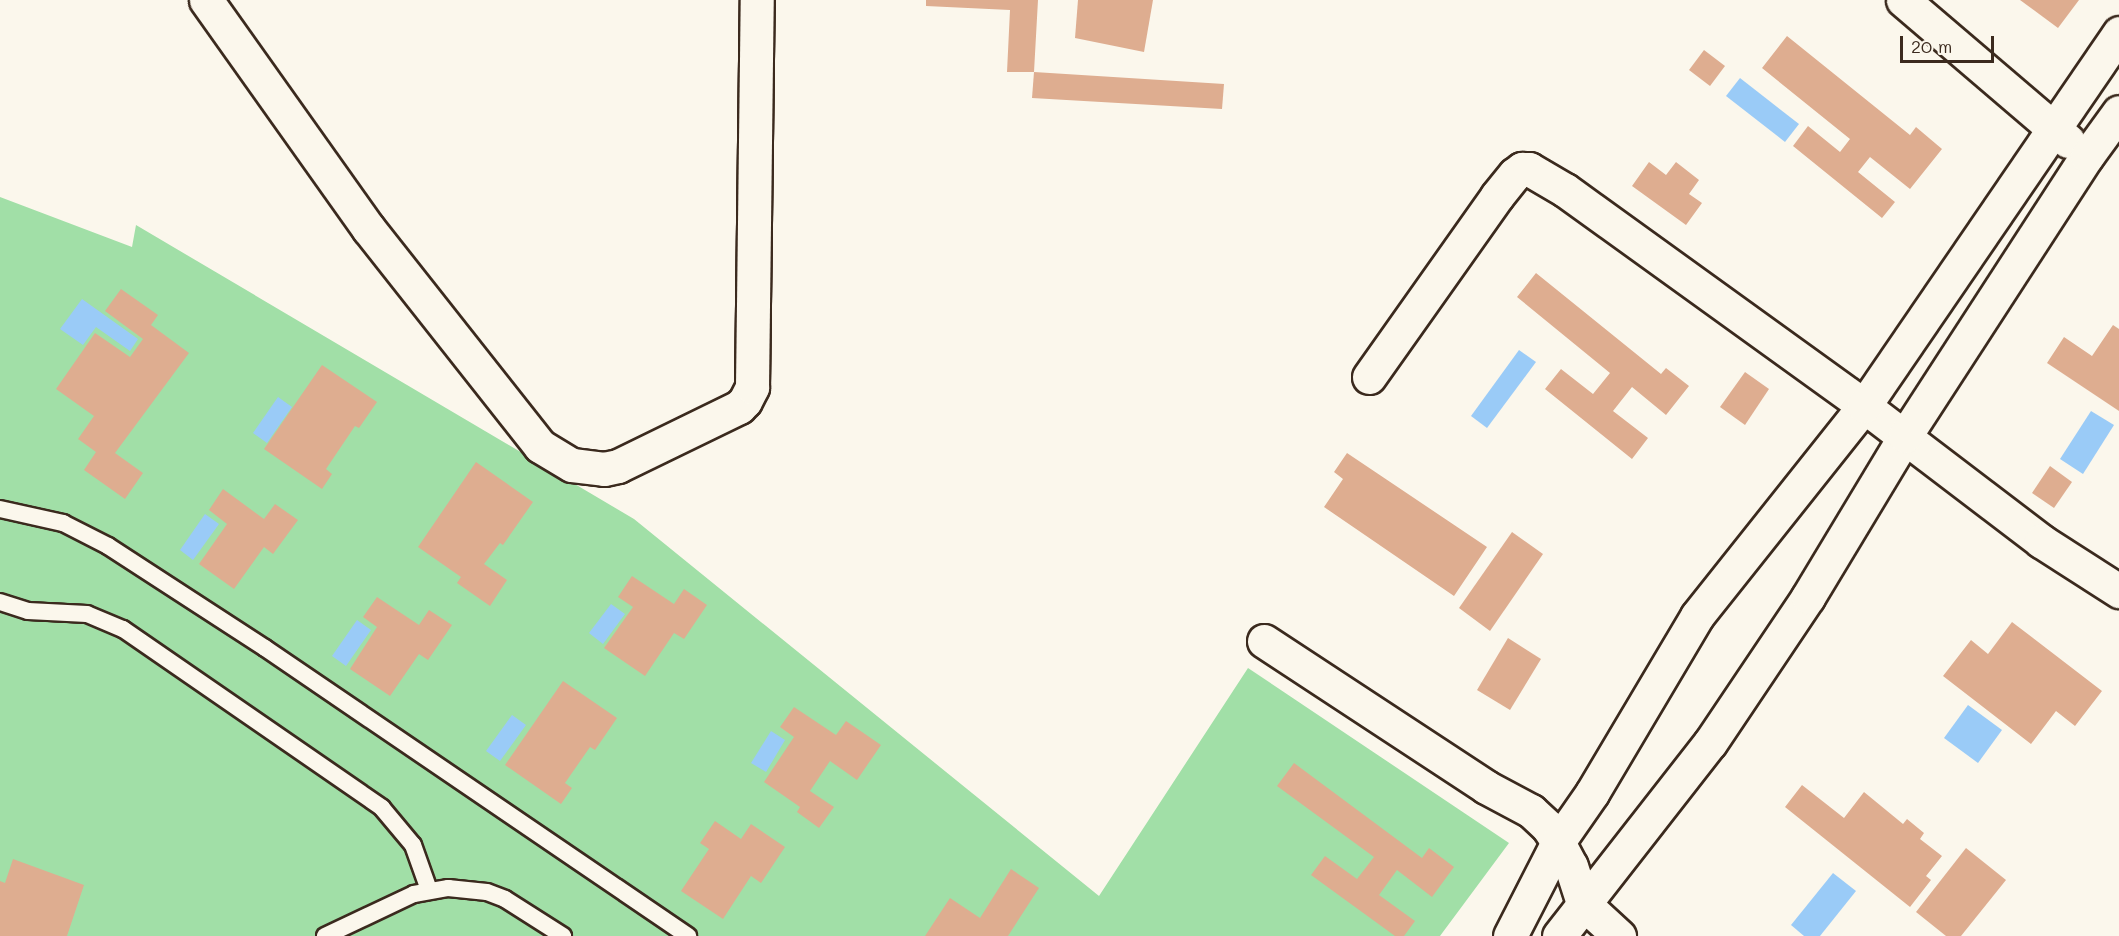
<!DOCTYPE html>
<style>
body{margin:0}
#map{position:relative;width:2119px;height:936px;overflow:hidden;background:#fbf7ec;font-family:Mali,sans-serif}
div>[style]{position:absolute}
.green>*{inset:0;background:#a1dfa7}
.water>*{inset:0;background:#9acbf7}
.building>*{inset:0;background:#dead90}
.roads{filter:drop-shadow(2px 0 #3b2a1e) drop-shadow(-2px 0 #3b2a1e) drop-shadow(0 2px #3b2a1e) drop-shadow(0 -2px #3b2a1e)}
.service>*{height:16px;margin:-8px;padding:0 8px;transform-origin:8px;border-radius:8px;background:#fbf7ec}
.minor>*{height:33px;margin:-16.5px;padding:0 16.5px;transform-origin:16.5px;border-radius:16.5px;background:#fbf7ec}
span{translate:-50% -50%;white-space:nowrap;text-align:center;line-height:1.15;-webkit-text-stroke:4.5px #fbf7ec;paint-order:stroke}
.scale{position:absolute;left:1900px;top:36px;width:94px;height:27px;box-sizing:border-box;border:3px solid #3b2a1e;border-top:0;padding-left:8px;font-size:18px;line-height:21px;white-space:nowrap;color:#3b2a1e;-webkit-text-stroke:4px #fbf7ec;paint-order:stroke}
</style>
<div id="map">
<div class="green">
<div style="clip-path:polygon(0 197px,132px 247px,136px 225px,634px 519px,1099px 896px,1248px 668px,1509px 843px,1440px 936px,0 936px)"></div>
</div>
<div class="water">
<div style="clip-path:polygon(1740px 78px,1799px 124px,1785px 142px,1726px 96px)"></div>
<div style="clip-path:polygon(82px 299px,138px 339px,130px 351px,96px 327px,83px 345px,60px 329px)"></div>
<div style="clip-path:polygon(1519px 350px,1536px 362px,1487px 428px,1471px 416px)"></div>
<div style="clip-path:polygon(278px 397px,292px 407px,267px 443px,253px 433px)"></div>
<div style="clip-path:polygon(2091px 411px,2114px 425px,2083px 474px,2060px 459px)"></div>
<div style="clip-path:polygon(205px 514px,219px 524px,193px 560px,180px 550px)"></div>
<div style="clip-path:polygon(611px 604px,625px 614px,603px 644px,589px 633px)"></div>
<div style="clip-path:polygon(357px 620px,371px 630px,346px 666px,332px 656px)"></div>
<div style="clip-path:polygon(1968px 705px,2002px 730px,1978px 763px,1944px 738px)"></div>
<div style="clip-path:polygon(512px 715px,526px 725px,500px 761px,486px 751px)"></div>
<div style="clip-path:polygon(771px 731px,785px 740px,766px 772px,751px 763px)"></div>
<div style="clip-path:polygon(1833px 873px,1856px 891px,1820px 936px,1804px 936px,1791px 925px)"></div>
</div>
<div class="building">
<div style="clip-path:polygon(926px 0,1038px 0,1034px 72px,1007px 72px,1010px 10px,926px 6px)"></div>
<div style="clip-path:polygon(1078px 0,1153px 0,1144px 52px,1075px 38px)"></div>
<div style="clip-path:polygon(2020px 0,2079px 0,2058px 28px)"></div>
<div style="clip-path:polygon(1787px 36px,1910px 135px,1916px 127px,1942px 149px,1910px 189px,1870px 157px,1858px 172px,1895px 202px,1882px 218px,1793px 146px,1808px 126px,1840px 152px,1850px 139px,1762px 68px)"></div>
<div style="clip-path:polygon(1704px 50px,1725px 66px,1710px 86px,1689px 70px)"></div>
<div style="clip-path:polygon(1034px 72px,1224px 84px,1222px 109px,1032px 98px)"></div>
<div style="clip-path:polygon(1649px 162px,1666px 175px,1676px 162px,1699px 180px,1689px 194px,1702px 203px,1686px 225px,1632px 186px)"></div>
<div style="clip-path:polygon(1536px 273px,1661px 374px,1666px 368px,1689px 386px,1666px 415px,1632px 387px,1613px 411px,1648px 438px,1632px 459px,1545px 389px,1561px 369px,1593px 394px,1610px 373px,1517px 297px)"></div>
<div style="clip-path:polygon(121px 289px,158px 315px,151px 325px,189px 353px,115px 453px,143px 473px,125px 499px,84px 470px,96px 452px,78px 439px,94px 416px,56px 389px,95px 333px,130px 357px,143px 339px,105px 311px)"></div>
<div style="clip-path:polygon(2113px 325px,2119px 329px,2119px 411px,2047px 363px,2064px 337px,2092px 356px)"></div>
<div style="clip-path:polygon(322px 365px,377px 402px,359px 428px,355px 426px,326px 469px,332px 474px,322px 489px,264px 449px)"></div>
<div style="clip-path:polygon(1745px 372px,1769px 389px,1745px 425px,1720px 407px)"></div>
<div style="clip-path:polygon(1347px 453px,1487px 547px,1454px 596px,1324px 507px,1343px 479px,1334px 472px)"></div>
<div style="clip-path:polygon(476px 462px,533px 502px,503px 545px,500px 543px,484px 564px,507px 580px,490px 606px,457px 583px,461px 577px,418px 547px)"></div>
<div style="clip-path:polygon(2050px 466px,2072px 482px,2054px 508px,2032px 493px)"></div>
<div style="clip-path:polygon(223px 489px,264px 519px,275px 504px,298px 520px,273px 554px,264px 547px,234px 589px,199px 564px,227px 524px,209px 510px)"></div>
<div style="clip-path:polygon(1512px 532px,1543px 554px,1490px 631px,1459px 608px)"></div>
<div style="clip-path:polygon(632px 576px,674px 604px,684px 589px,707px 605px,684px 639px,674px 633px,645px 676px,604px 648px,633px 607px,618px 597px)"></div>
<div style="clip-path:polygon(377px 597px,419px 625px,429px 610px,452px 625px,428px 660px,419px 654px,390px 696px,350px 669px,377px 627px,363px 617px)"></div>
<div style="clip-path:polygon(2012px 622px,2102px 691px,2075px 726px,2056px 711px,2031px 744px,1943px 676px,1971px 640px,1988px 654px)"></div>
<div style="clip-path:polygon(1508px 638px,1541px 659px,1510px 710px,1477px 690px)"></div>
<div style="clip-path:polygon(563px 681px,617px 718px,595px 750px,590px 747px,565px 783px,572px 788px,561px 804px,505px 765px)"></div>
<div style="clip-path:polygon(794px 707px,836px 735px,846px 721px,881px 745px,857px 780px,830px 761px,810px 791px,834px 807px,819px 828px,797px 812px,800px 807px,764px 782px,794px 737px,780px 727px)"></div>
<div style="clip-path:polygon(1294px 763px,1422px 858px,1429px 848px,1454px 867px,1432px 897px,1397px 870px,1379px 895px,1415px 921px,1404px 936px,1395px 936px,1311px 875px,1325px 856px,1357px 879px,1374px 857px,1277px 786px)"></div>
<div style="clip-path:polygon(1802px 785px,1844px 818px,1864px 792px,1903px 824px,1907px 819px,1924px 833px,1920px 839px,1942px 856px,1926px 876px,1931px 880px,1910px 907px,1785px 807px)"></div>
<div style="clip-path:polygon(715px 821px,741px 839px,751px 824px,785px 847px,761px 883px,751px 876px,723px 919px,681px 891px,709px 849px,700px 843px)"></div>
<div style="clip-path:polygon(1966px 848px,2006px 880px,1961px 936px,1946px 936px,1916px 912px)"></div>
<div style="clip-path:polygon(13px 859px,84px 885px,67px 936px,0 936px,0 881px,5px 883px)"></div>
<div style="clip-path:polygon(1011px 869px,1039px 888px,1008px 936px,925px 936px,950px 898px,980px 918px)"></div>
</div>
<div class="roads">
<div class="service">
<div style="left:0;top:509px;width:65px;rotate:12.5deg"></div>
<div style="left:63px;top:523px;width:51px;rotate:27.1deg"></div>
<div style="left:108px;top:546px;width:187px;rotate:33deg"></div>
<div style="left:265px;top:648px;width:512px;rotate:34.25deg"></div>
<div style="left:0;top:602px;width:29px;rotate:18deg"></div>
<div style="left:28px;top:611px;width:59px;rotate:2.9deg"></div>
<div style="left:87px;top:614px;width:39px;rotate:23deg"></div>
<div style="left:123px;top:629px;width:315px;rotate:34.6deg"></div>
<div style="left:382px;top:808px;width:48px;rotate:50deg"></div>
<div style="left:413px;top:845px;width:48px;rotate:70.4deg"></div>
<div style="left:325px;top:936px;width:98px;rotate:-25.3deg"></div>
<div style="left:414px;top:894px;width:35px;rotate:-10deg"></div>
<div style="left:448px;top:888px;width:39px;rotate:6deg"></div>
<div style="left:487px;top:892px;width:19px;rotate:21deg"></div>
<div style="left:505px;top:899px;width:69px;rotate:32.5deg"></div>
</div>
<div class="minor">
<div style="left:206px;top:0;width:280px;rotate:54.6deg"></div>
<div style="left:368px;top:228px;width:278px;rotate:51.7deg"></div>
<div style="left:540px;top:446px;width:37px;rotate:31deg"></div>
<div style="left:572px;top:465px;width:32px;rotate:7deg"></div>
<div style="left:604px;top:469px;width:14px;rotate:-12deg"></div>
<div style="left:618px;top:466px;width:135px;rotate:-26deg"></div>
<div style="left:739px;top:407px;width:8px;rotate:-45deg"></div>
<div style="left:745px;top:401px;width:16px;rotate:-63deg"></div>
<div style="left:752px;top:387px;width:387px;rotate:-89.3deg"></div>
<div style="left:1903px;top:0;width:217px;rotate:40.5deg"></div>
<div style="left:1369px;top:377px;width:222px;rotate:-54.7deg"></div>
<div style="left:1497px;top:196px;width:28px;rotate:-51deg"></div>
<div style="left:1515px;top:174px;width:9px;rotate:-36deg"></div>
<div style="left:1522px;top:169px;width:7px"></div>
<div style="left:1529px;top:169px;width:42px;rotate:30.3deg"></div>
<div style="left:1565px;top:190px;width:369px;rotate:35.8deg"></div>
<div style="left:1864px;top:406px;width:223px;rotate:37.3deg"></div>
<div style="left:2041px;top:541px;width:93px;rotate:32.7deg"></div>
<div style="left:1264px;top:641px;width:266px;rotate:33.3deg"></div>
<div style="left:1486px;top:787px;width:51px;rotate:28.1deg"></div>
<div style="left:1531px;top:811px;width:23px;rotate:43deg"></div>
<div style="left:1548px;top:827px;width:18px;rotate:56deg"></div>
<div style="left:1558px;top:842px;width:27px;rotate:62deg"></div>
<div style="left:1571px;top:866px;width:39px;rotate:72deg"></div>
<div style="left:1583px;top:903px;width:49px;rotate:42.5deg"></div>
<div style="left:1510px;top:936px;width:106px;rotate:-62.9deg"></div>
<div style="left:1558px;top:842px;width:60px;rotate:-55.2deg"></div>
<div style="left:1592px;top:793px;width:206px;rotate:-59.3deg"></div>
<div style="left:1697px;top:616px;width:268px;rotate:-51.5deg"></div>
<div style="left:1864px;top:406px;width:452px;rotate:-55.6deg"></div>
<div style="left:1559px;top:936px;width:245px;rotate:-52deg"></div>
<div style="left:1710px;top:743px;width:176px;rotate:-56.1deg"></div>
<div style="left:1808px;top:597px;width:188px;rotate:-58.9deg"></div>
<div style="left:1905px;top:436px;width:334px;rotate:-57deg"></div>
<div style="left:2087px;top:156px;width:54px;rotate:-54deg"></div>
</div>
</div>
<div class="scale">20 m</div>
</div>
